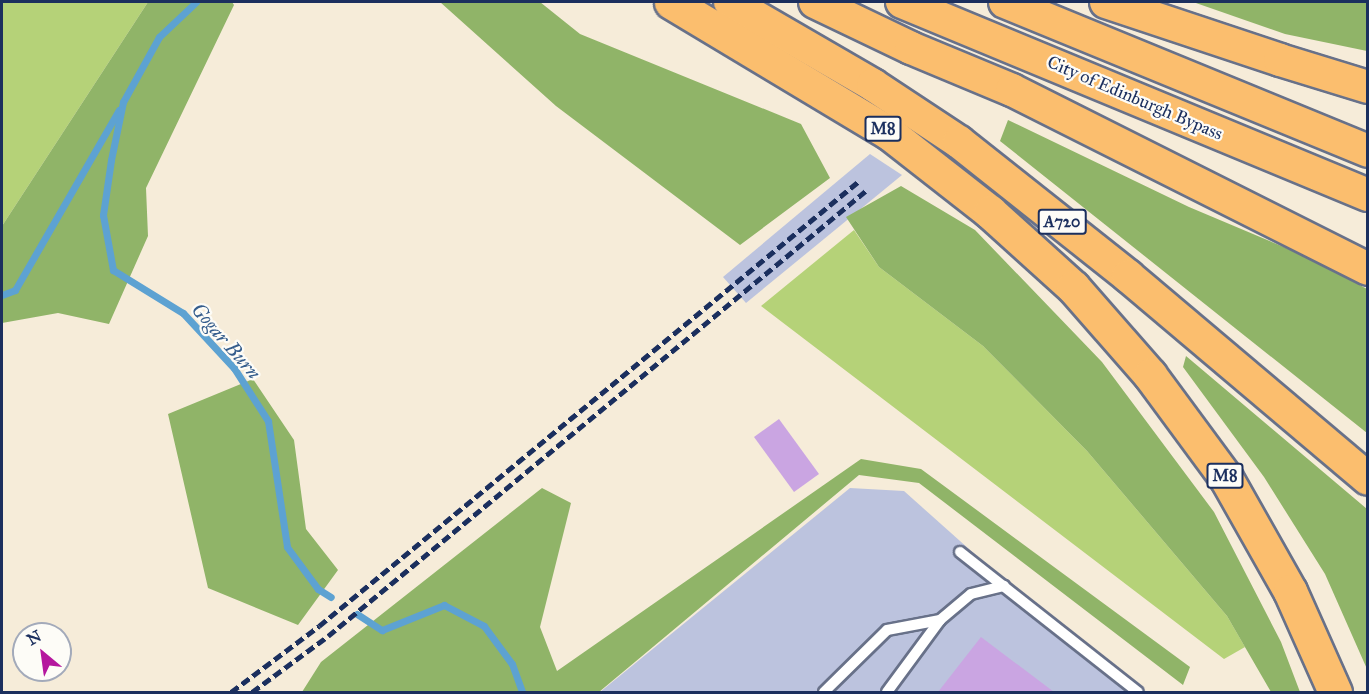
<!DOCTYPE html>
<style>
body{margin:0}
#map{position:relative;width:1369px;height:694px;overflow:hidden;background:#f6ecd9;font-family:"IM FELL Great Primer",serif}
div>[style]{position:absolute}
.industrial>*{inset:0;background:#bcc3de}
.green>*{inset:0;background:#b5d278}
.forest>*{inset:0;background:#90b468}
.stream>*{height:7px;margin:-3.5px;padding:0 3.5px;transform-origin:3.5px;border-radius:3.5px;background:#5da2d2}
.building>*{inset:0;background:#caa5e2}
.roads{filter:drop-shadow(2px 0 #687189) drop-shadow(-2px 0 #687189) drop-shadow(0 2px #687189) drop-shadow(0 -2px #687189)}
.lane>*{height:10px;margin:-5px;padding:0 5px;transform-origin:5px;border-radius:5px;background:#fff}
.primary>*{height:32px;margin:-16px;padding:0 16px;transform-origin:16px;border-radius:16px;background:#fbbe6e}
.highway>*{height:33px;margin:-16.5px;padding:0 16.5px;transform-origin:16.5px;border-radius:16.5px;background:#fbbe6e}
.rail>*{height:4.5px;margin-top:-2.25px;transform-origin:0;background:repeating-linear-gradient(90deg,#1b2f5e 0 9px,transparent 0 13.5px)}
span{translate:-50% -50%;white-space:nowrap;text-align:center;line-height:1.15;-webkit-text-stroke:4.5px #fdfcf7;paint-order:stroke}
.shield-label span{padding:2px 4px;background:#fdfcf7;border:2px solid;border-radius:4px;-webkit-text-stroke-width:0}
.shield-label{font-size:16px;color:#1b2f5e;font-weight:700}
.street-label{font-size:18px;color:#1b2f5e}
.water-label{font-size:20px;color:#355d8c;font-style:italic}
.frame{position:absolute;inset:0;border:3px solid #1b2f5e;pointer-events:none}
.north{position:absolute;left:12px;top:622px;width:60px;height:60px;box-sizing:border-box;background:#fdfcf7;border:2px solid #a3aaba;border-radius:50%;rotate:331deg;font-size:16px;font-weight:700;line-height:24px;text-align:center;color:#1b2f5e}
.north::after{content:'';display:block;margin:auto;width:21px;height:27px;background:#b5179e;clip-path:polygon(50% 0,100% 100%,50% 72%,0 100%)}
</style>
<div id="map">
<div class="industrial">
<div style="clip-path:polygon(870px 154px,902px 175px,746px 303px,723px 277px)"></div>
<div style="clip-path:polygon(850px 488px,904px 491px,1129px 692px,600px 692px)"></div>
</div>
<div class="green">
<div style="clip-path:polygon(2px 2px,148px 2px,2px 226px)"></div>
<div style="clip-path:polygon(854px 230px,879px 267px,983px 346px,1087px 451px,1227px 616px,1245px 647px,1224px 659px,761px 306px)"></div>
</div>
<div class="forest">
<div style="clip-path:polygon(148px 2px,232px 2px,234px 5px,146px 188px,148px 236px,109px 324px,58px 313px,2px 323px,2px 226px)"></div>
<div style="clip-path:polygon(440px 2px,540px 2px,580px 34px,801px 124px,830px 178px,740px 245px,556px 106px)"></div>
<div style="clip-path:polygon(1193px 2px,1367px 2px,1367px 51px,1285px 34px)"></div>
<div style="clip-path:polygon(1008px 120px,1189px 207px,1312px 259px,1367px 289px,1367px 433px,1000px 141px)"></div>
<div style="clip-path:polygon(901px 186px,975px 230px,1102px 362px,1214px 512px,1281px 642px,1300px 692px,1271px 692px,1227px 616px,1087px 451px,983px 346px,879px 267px,846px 217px)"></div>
<div style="clip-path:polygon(1186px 356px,1367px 509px,1367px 669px,1325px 574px,1264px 477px,1183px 367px)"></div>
<div style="clip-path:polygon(253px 379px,294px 440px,306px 529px,338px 570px,298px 625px,208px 588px,168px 414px)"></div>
<div style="clip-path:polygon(861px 459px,921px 469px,1190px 667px,1183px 685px,919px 483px,859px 475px,599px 692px,302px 692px,321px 662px,542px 488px,571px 503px,540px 627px,557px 671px)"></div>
</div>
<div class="stream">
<div style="left:196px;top:2px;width:51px;rotate:136.6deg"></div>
<div style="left:159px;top:37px;width:74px;rotate:119deg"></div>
<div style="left:123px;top:102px;width:59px;rotate:101.7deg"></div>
<div style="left:111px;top:160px;width:56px;rotate:98.3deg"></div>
<div style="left:103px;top:215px;width:56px;rotate:79.7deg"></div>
<div style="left:113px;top:270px;width:82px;rotate:31.6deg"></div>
<div style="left:183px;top:313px;width:75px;rotate:47.2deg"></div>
<div style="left:234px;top:368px;width:63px;rotate:57.3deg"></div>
<div style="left:268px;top:421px;width:127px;rotate:81.4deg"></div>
<div style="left:287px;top:547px;width:52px;rotate:53.6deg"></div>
<div style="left:318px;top:589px;width:15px;rotate:32deg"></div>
<div style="left:2px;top:295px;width:14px;rotate:-21deg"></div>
<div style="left:15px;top:290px;width:208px;rotate:-60deg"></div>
<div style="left:357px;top:614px;width:30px;rotate:33deg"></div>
<div style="left:382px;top:630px;width:67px;rotate:-22deg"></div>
<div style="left:444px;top:605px;width:45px;rotate:27.7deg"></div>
<div style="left:484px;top:626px;width:47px;rotate:53.6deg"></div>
<div style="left:512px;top:664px;width:30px;rotate:70deg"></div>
</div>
<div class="building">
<div style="clip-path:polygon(779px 419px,819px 474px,794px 492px,754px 437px)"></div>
<div style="clip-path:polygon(981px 637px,1054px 692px,938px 692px)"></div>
</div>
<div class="roads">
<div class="lane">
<div style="left:960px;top:552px;width:226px;rotate:38.2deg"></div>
<div style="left:824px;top:692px;width:88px;rotate:-44.5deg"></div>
<div style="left:887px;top:630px;width:54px;rotate:-10.7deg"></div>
<div style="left:887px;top:692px;width:89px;rotate:-53.6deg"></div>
<div style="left:940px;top:620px;width:40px;rotate:-40deg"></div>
<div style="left:971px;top:594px;width:34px;rotate:-14deg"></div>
</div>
<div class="primary">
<div style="left:730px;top:2px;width:165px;rotate:30.1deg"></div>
<div style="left:873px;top:85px;width:103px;rotate:33.5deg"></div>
<div style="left:959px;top:142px;width:216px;rotate:38.4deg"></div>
<div style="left:1128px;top:276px;width:314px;rotate:40.2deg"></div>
<div style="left:815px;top:2px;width:106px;rotate:25.6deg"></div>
<div style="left:911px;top:48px;width:109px;rotate:22.6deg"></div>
<div style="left:1012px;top:90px;width:398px;rotate:26.7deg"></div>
<div style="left:902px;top:2px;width:504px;rotate:22.5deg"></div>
<div style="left:1005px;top:2px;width:392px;rotate:22.3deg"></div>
<div style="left:1106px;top:2px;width:183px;rotate:18.4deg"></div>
<div style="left:1280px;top:60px;width:92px;rotate:17.1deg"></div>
</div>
<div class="highway">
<div style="left:671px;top:2px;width:254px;rotate:31deg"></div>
<div style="left:889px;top:133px;width:128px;rotate:38deg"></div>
<div style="left:990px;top:212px;width:112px;rotate:42.1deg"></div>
<div style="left:1073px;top:287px;width:117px;rotate:48.8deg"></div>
<div style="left:1150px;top:375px;width:128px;rotate:53.6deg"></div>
<div style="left:1226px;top:478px;width:130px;rotate:60.5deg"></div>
<div style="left:1290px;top:591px;width:111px;rotate:66deg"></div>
</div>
</div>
<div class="rail">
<div style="left:231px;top:692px;width:110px;rotate:-36.9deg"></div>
<div style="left:319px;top:626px;width:700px;rotate:-39.49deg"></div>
<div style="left:252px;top:692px;width:94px;rotate:-36.4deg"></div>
<div style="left:328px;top:636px;width:701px;rotate:-39.62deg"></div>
</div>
<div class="shield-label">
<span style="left:883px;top:129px">M8</span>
<span style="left:1062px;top:222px">A720</span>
<span style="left:1225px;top:476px">M8</span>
</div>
<div class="street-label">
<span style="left:1135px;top:98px;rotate:23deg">City of Edinburgh Bypass</span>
</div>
<div class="water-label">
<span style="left:226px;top:341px;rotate:49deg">Gogar Burn</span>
</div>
<div class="frame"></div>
<div class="north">N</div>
</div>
